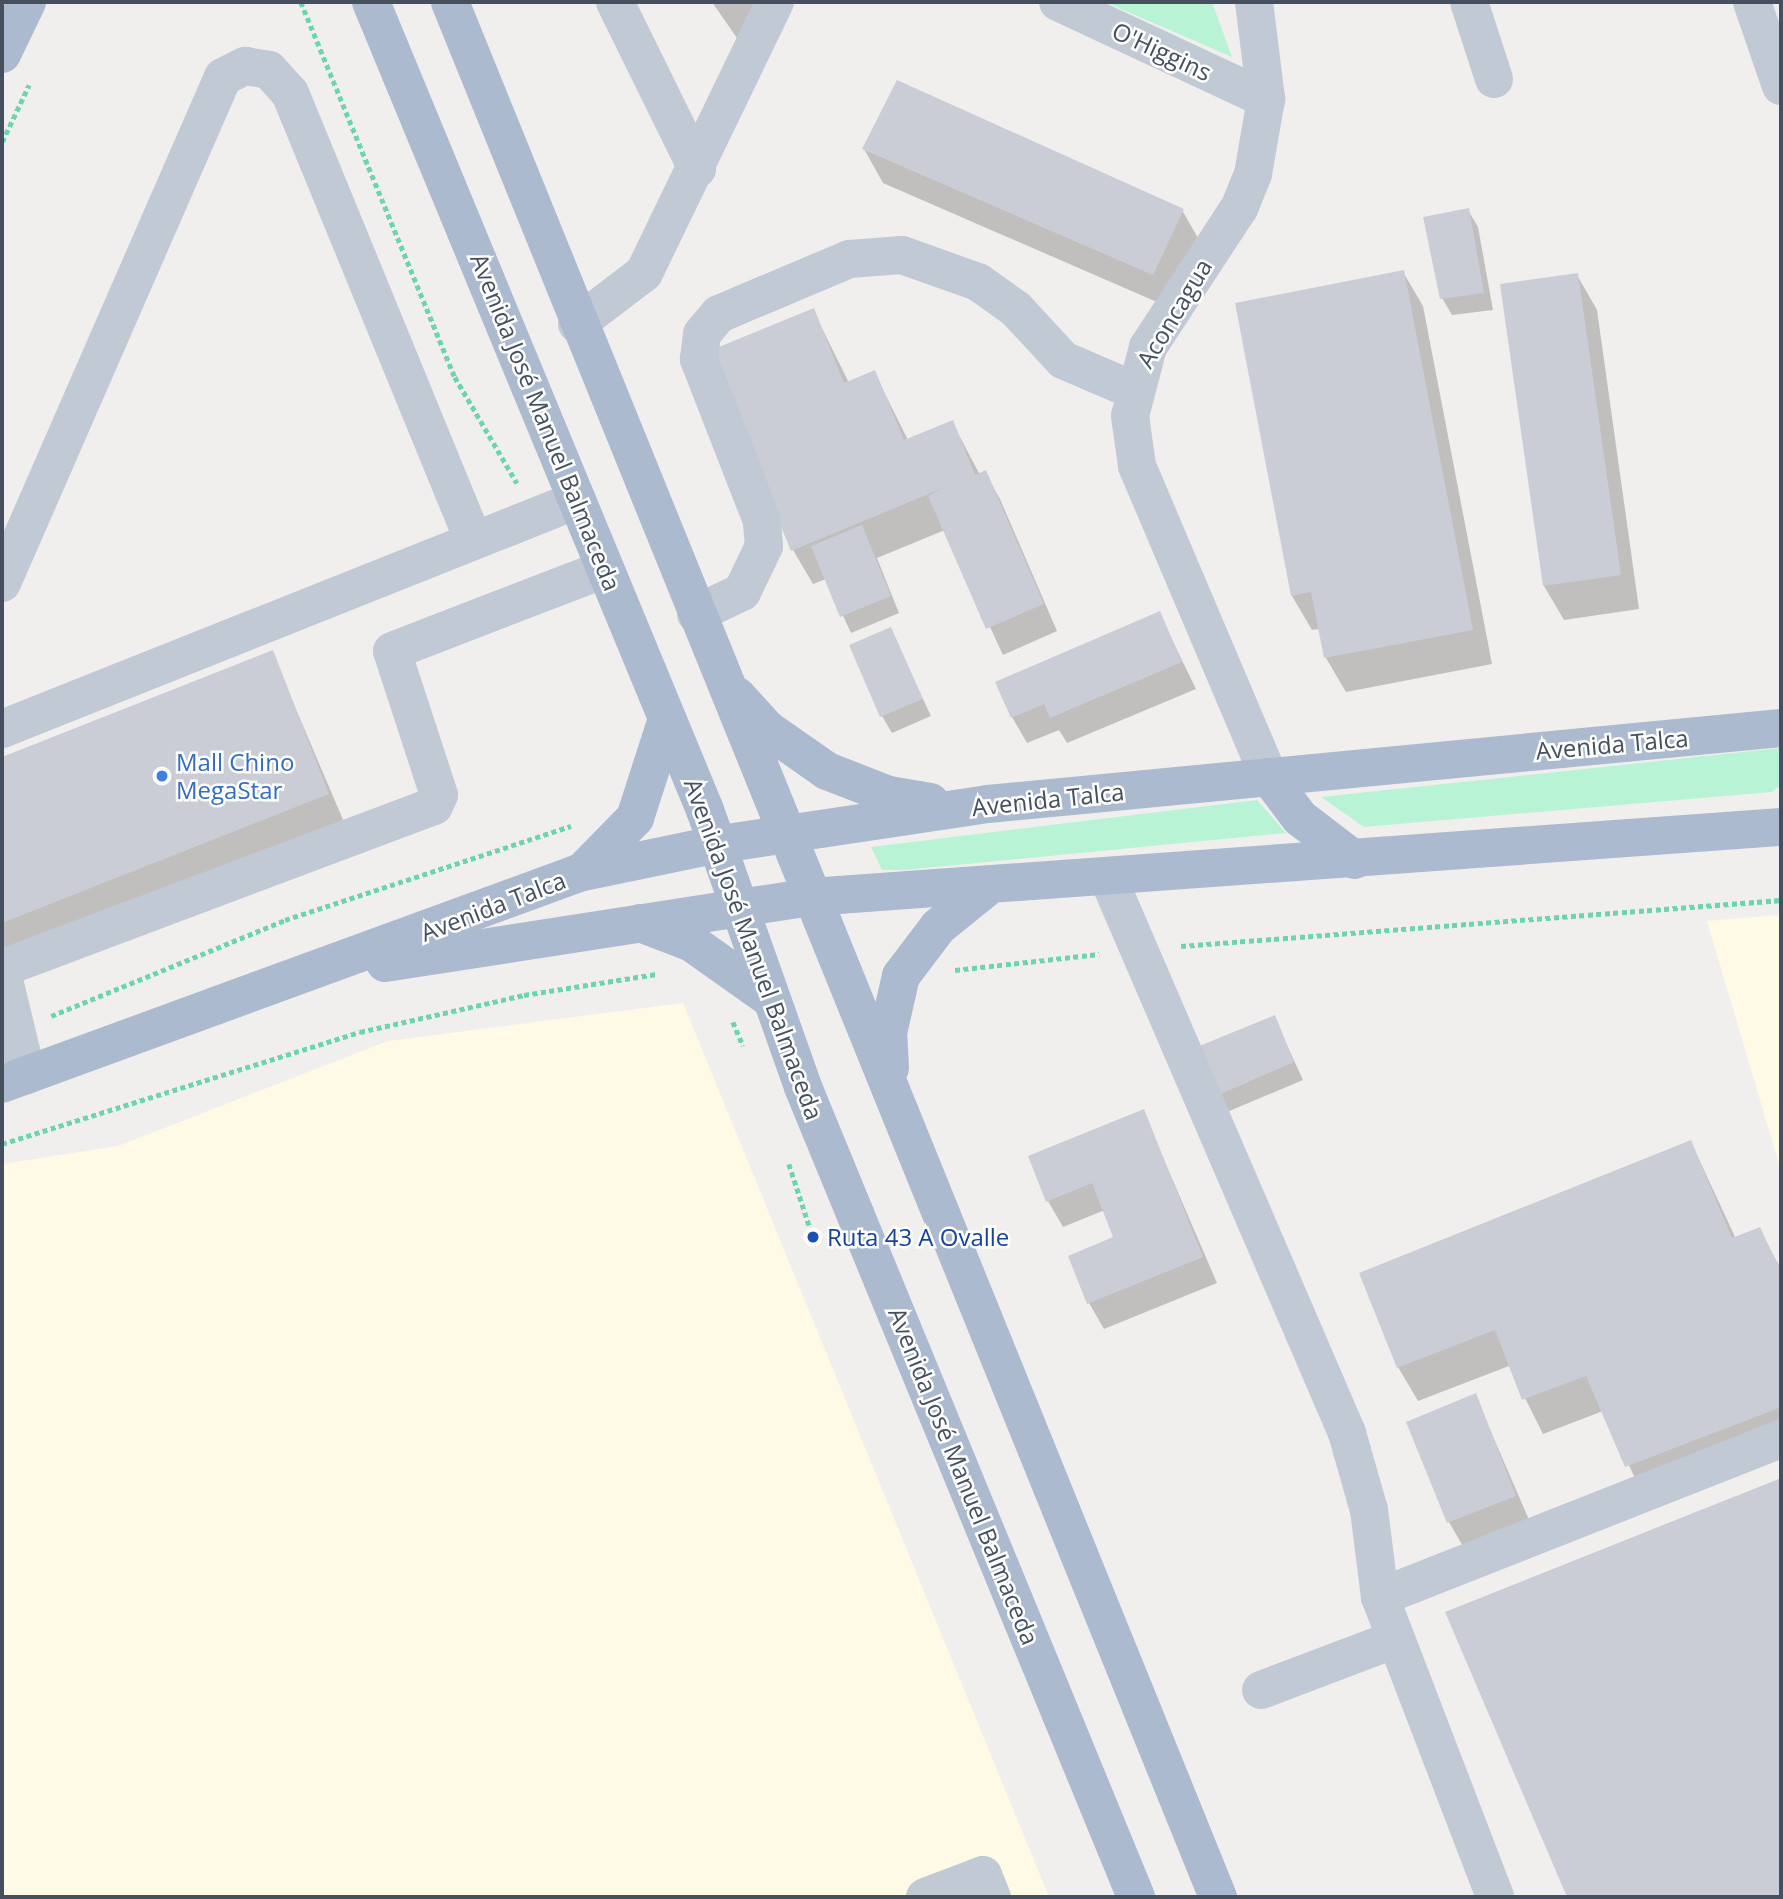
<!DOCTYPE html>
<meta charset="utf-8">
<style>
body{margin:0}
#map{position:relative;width:1783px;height:1899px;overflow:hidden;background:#f1efee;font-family:"Open Sans",sans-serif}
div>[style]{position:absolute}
.commercial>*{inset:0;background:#fefae6}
.green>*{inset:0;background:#b9f3d6}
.shadow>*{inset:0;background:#0003}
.building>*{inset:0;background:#cacdd5}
.path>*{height:4.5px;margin-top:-2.25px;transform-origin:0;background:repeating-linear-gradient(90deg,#6ed4ae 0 5px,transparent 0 8.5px)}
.minor>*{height:38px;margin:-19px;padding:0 19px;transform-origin:19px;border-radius:19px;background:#c1c9d5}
.major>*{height:38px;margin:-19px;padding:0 19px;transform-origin:19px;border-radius:19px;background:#acbad0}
.dots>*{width:19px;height:19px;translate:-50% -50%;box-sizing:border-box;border:4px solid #fff;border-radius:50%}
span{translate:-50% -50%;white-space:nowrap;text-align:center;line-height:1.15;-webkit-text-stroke:5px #fff;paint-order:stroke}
.street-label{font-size:24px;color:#454f5e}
.shop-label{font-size:24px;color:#366cbe}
.left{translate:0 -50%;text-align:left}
.transit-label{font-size:24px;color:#164399}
.frame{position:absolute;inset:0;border:4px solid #454f5e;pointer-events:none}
</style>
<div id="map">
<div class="commercial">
<div style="clip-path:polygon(1781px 915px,1781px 1171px,1707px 921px)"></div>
<div style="clip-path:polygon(683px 1003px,1049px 1897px,2px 1897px,2px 1164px,118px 1146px,388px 1041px)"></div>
</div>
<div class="green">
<div style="clip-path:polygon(1105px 2px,1212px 2px,1232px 57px)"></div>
<div style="clip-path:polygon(1781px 748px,1781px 785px,1772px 792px,1364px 827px,1321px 797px)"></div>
<div style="clip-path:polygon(1257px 800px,1286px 833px,905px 870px,882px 870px,871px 847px)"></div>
</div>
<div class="shadow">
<div style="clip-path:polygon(712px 2px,757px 2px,739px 41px)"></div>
<div style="clip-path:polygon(864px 149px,1182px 210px,1202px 245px,1173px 309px,883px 183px)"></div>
<div style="clip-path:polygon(1468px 210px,1478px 227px,1493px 310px,1452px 315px,1442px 298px)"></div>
<div style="clip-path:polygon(1403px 272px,1423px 306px,1492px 664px,1346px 692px,1326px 658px,1320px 629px,1312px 630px,1292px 596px)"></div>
<div style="clip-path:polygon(1577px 275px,1597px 310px,1639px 609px,1564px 620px,1544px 586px)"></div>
<div style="clip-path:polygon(813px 310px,849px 383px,874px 372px,908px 440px,952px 422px,980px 475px,985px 473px,1000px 499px,1057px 631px,1003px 655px,945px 530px,877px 558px,899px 613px,851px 633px,826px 579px,813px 584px,793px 550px)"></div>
<div style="clip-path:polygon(1159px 613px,1196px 689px,1067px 743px,1059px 730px,1027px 743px,1012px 717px)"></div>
<div style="clip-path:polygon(890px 629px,931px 716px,892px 733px,882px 716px)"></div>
<div style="clip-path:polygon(272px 653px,347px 829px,2px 965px,2px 759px)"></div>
<div style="clip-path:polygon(1274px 1017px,1303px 1080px,1227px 1112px,1217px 1095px)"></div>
<div style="clip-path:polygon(1143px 1111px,1217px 1283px,1104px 1329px,1089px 1303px,1116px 1238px,1105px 1210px,1063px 1227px,1048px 1201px)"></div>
<div style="clip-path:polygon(1691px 1142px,1736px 1239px,1759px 1229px,1781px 1269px,1781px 1449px,1646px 1501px,1603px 1411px,1543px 1434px,1509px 1366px,1418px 1401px,1398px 1367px)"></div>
<div style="clip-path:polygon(1475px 1395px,1530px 1522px,1464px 1548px,1449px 1522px)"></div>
<div style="clip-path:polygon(1781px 1480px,1781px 1897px,1569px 1897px,1447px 1613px)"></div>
</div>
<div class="building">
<div style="clip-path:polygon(897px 80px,1184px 209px,1153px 275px,862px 149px)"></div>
<div style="clip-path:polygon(1469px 208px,1484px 293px,1440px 299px,1423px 217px)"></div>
<div style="clip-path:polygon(1404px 270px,1473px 630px,1324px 658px,1311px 592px,1291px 596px,1235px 303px)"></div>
<div style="clip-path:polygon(1578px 273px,1621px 575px,1543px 586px,1500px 284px)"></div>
<div style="clip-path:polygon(814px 308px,844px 383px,875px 370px,904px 440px,953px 420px,975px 475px,986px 470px,1044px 604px,986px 629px,928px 496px,943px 488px,791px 551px,709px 351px)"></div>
<div style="clip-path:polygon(862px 525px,891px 596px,840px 617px,811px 546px)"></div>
<div style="clip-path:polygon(1160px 611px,1182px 662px,1050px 718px,1044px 704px,1011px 718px,995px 682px)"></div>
<div style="clip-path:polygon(891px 627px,923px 699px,880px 717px,849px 645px)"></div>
<div style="clip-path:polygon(273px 650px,329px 794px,2px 923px,2px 757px)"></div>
<div style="clip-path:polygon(1275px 1015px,1294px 1062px,1216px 1096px,1197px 1047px)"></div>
<div style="clip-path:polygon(1144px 1109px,1203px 1257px,1087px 1304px,1068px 1256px,1113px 1237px,1092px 1183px,1046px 1202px,1028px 1156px)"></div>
<div style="clip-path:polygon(1691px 1140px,1732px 1238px,1760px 1227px,1781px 1272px,1781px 1407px,1625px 1467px,1586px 1376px,1522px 1400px,1495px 1330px,1397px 1368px,1359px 1273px)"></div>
<div style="clip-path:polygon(1476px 1393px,1516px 1496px,1447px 1523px,1406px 1422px)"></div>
<div style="clip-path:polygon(1781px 1478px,1781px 1897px,1567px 1897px,1445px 1612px)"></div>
</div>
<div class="path">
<div style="left:301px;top:2px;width:405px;rotate:67.7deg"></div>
<div style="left:455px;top:377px;width:123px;rotate:59.7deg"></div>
<div style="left:2px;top:142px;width:63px;rotate:-64.7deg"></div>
<div style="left:1181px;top:946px;width:602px;rotate:-4.38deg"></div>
<div style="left:955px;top:970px;width:145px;rotate:-6.3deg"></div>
<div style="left:51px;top:1016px;width:253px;rotate:-22.3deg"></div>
<div style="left:285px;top:920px;width:301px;rotate:-18.2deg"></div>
<div style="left:733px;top:1022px;width:26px;rotate:67deg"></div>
<div style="left:2px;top:1144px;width:375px;rotate:-17.4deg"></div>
<div style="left:360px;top:1032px;width:168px;rotate:-12.7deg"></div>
<div style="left:524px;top:995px;width:134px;rotate:-9deg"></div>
<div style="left:789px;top:1164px;width:77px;rotate:71.8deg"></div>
</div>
<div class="minor">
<div style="left:615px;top:2px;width:186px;rotate:63.8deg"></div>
<div style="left:1058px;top:2px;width:230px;rotate:25deg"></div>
<div style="left:1254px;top:2px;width:98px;rotate:82.9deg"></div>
<div style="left:1266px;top:99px;width:76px;rotate:99.8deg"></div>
<div style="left:1253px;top:174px;width:37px;rotate:112deg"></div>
<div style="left:1239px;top:208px;width:166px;rotate:123.2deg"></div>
<div style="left:1148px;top:347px;width:71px;rotate:104.6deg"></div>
<div style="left:1130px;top:416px;width:50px;rotate:82deg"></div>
<div style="left:1137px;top:466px;width:338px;rotate:67deg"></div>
<div style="left:1469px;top:2px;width:81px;rotate:72deg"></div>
<div style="left:1752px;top:2px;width:89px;rotate:71deg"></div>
<div style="left:577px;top:324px;width:84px;rotate:-37.3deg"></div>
<div style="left:644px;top:273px;width:301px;rotate:-64.2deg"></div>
<div style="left:2px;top:583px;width:552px;rotate:-66.41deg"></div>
<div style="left:223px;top:77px;width:25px;rotate:-27deg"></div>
<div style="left:245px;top:66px;width:24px;rotate:9deg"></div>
<div style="left:269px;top:70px;width:31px;rotate:48deg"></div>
<div style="left:290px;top:93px;width:482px;rotate:67.7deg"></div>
<div style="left:696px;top:614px;width:51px;rotate:-25.6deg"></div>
<div style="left:742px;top:592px;width:51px;rotate:-64.4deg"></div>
<div style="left:764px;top:546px;width:25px;rotate:-95deg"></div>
<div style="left:762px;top:521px;width:174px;rotate:-111.3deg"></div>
<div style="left:699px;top:359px;width:25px;rotate:-83deg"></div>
<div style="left:702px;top:334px;width:26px;rotate:-50deg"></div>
<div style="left:719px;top:314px;width:141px;rotate:-22.9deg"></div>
<div style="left:849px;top:259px;width:53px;rotate:-4.3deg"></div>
<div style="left:902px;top:255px;width:81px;rotate:19.6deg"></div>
<div style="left:978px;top:282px;width:47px;rotate:35.4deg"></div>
<div style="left:1016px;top:309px;width:69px;rotate:47.3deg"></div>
<div style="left:1063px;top:360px;width:76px;rotate:23.2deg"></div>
<div style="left:2px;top:729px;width:619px;rotate:-21.72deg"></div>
<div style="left:1109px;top:880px;width:602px;rotate:66.71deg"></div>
<div style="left:1347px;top:1433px;width:80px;rotate:74.1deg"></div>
<div style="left:1369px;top:1510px;width:88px;rotate:82.8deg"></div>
<div style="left:1380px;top:1597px;width:321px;rotate:69deg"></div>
<div style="left:27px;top:1075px;width:102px;rotate:-103.6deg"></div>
<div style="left:3px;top:976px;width:11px;rotate:-63deg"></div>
<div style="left:8px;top:966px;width:455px;rotate:-20.6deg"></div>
<div style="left:434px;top:806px;width:12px;rotate:-66deg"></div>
<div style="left:439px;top:795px;width:151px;rotate:-108.1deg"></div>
<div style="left:392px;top:651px;width:228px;rotate:-21.1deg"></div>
<div style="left:1380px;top:1597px;width:431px;rotate:-21.5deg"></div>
<div style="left:1261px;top:1690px;width:144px;rotate:-20.7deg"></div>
<div style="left:925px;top:1897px;width:62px;rotate:-20.8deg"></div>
<div style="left:983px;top:1875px;width:24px;rotate:68deg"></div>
</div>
<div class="major">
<div style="left:371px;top:2px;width:874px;rotate:67.54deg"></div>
<div style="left:705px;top:810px;width:294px;rotate:70.5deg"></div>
<div style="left:803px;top:1087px;width:876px;rotate:67.65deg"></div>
<div style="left:450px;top:2px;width:2045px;rotate:67.94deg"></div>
<div style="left:2px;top:54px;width:58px;rotate:-64.3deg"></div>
<div style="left:737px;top:696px;width:45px;rotate:47.7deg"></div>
<div style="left:767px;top:729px;width:73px;rotate:35deg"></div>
<div style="left:827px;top:771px;width:66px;rotate:21.2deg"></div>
<div style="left:889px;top:795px;width:42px;rotate:9.7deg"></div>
<div style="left:1269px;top:777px;width:51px;rotate:52.9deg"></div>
<div style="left:1300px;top:818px;width:69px;rotate:37.4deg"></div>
<div style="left:584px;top:870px;width:73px;rotate:-45.6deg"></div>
<div style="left:635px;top:818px;width:104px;rotate:-72.1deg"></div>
<div style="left:640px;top:923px;width:56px;rotate:21deg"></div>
<div style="left:692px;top:943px;width:93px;rotate:35.4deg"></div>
<div style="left:385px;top:963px;width:431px;rotate:-8.8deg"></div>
<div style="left:811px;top:897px;width:973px;rotate:-4.13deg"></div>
<div style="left:890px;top:1068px;width:35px;rotate:-93deg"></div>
<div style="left:888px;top:1033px;width:58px;rotate:-77.2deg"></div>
<div style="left:901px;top:976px;width:61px;rotate:-52.9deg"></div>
<div style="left:938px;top:927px;width:60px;rotate:-39deg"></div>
<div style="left:2px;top:1084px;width:614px;rotate:-20.09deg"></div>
<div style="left:579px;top:873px;width:138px;rotate:-11.7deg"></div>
<div style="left:714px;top:845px;width:277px;rotate:-8.5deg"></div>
<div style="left:988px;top:804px;width:797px;rotate:-5.47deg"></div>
</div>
<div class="dots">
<div style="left:162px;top:776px;background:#3f7fe0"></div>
<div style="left:813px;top:1237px;background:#1a4fb4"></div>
</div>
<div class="street-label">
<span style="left:1162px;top:51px;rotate:25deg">O'Higgins</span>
<span style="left:1174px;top:313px;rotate:-59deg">Aconcagua</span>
<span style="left:546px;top:422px;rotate:68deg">Avenida José Manuel Balmaceda</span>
<span style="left:1612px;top:744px;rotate:-5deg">Avenida Talca</span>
<span style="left:1048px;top:799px;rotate:-6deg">Avenida Talca</span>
<span style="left:493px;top:906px;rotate:-21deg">Avenida Talca</span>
<span style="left:754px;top:949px;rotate:70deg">Avenida José Manuel Balmaceda</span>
<span style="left:964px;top:1476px;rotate:68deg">Avenida José Manuel Balmaceda</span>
</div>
<div class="shop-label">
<span class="left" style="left:176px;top:776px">Mall Chino<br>MegaStar</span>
</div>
<div class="transit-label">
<span class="left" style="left:827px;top:1237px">Ruta 43 A Ovalle</span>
</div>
<div class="frame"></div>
</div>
